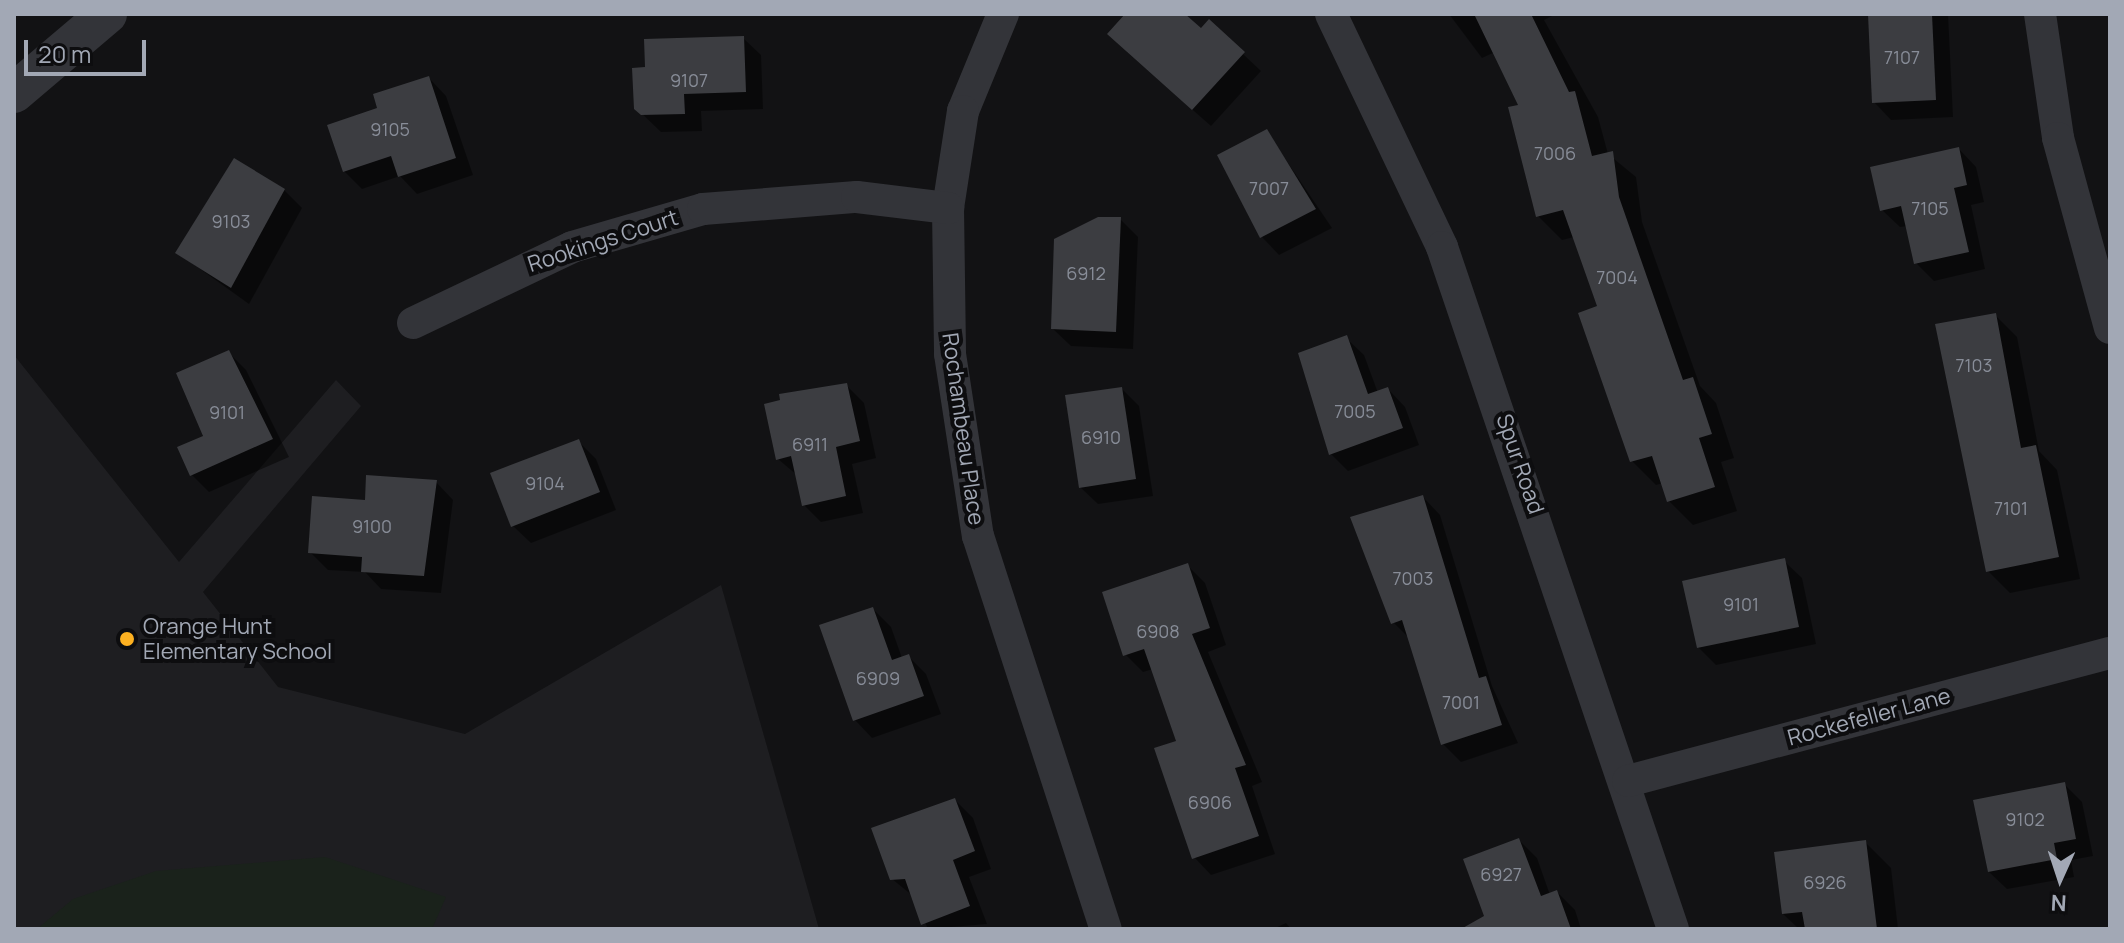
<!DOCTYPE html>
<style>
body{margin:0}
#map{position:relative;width:2124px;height:943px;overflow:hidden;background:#121214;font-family:Manrope,sans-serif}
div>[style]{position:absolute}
.built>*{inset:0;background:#1e1e21}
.green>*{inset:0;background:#1a221b}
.shadow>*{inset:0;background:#0007}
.building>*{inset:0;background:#3c3d41}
.minor>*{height:32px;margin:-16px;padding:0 16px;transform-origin:16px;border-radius:16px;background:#333439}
.tertiary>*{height:40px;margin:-20px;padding:0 20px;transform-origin:20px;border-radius:20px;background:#333439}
.dots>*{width:22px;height:22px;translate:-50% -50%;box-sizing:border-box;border:4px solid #0d0d0f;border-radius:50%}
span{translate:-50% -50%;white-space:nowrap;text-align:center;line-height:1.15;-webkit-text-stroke:8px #0d0d0f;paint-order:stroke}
.number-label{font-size:18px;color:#888d98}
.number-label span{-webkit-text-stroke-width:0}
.street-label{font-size:22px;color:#a2a8b5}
.poi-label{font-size:22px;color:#a2a8b5}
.left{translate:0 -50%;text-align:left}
.frame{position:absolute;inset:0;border:16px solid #a2a8b5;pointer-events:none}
.north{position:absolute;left:2020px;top:839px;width:80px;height:80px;-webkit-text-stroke:6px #0d0d0f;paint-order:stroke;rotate:183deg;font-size:22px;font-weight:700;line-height:32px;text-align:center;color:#a2a8b5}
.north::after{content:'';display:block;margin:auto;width:28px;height:36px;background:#a2a8b5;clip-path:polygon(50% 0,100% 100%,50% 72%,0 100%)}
.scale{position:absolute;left:24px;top:40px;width:122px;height:36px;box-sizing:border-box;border:4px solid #a2a8b5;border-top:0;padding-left:10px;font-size:24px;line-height:28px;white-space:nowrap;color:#a2a8b5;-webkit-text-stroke:6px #0d0d0f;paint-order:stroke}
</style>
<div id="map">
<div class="built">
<div style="clip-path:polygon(14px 355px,179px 562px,336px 380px,361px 406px,203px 592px,278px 687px,465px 734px,721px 585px,819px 929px,14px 929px)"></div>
</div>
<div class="green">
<div style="clip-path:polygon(325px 857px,446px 897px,432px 929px,37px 929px,73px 899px,156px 871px)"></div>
</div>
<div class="shadow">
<div style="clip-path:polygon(1128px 14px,1182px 14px,1201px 31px,1209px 22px,1261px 71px,1211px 126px,1127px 52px)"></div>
<div style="clip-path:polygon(1449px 14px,1556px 14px,1544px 20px,1598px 117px,1608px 154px,1636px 177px,1642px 222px,1700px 386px,1716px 403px,1734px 458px,1721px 462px,1737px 511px,1693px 525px,1669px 501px,1663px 483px,1656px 485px,1632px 461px,1600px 307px,1574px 237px,1562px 240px,1538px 216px,1521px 106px,1495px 52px,1482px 58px)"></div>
<div style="clip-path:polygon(1870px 14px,1948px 14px,1953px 117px,1891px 120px,1874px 102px)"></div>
<div style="clip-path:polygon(743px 38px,761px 55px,763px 109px,701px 111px,702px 131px,661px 132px,636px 108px,647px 69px)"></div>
<div style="clip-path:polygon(429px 78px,446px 96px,473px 175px,417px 194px,400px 176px,362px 189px,344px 171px,380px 110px)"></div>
<div style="clip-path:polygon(1267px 132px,1332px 228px,1279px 255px,1262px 237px)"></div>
<div style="clip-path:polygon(1959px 149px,1976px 167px,1984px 202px,1971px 205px,1985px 269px,1934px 281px,1916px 263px,1908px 226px,1900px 227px,1882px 210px)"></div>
<div style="clip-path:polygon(284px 190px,302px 208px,249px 304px,178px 253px)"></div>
<div style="clip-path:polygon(1120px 219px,1138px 237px,1133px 349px,1071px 346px,1053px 329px)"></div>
<div style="clip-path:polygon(1995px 315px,2017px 337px,2039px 451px,2057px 470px,2080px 579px,2010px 593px,1988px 571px)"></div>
<div style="clip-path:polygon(1346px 338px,1364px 355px,1378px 393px,1388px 389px,1405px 407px,1419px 445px,1348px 471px,1331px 454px)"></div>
<div style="clip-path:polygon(228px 352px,246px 370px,289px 457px,209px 492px,191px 474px)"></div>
<div style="clip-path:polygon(846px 385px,864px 403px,876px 458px,852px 464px,863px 513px,821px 522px,804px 505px,798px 476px,778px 459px)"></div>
<div style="clip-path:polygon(1122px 389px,1139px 406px,1153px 496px,1098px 504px,1080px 487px)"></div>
<div style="clip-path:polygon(578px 441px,596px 459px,616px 510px,531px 543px,513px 526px)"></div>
<div style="clip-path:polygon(436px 482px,453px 500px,441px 593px,381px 589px,365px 572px,328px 570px,310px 552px,366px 502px)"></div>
<div style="clip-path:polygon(1423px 497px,1440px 515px,1492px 686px,1518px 743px,1461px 762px,1443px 744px,1410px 639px,1393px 622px)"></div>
<div style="clip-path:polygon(1784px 561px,1802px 578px,1816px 644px,1716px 665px,1698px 647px)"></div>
<div style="clip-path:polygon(1187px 565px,1205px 583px,1226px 645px,1208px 652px,1262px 782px,1252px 786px,1275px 854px,1211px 875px,1194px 857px,1178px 742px,1153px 669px,1143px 672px,1125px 654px)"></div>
<div style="clip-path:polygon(873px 609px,891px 627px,902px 658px,908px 656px,926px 674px,941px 714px,872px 738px,855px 720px)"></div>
<div style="clip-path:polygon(2064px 784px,2082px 802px,2093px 856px,2071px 860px,2074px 877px,2007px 889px,1989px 872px)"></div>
<div style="clip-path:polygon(955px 800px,973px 818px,991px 869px,969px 877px,987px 924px,928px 929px,913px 896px,892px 879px)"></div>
<div style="clip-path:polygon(1519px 840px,1537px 858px,1550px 895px,1557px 892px,1575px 910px,1581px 929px,1491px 929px)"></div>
<div style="clip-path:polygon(1866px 843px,1891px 868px,1898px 929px,1799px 929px,1783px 914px)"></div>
<div style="clip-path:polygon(1286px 923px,1291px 929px,1273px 929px)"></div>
</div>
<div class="building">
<div style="clip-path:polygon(1125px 14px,1185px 14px,1201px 28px,1209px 19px,1245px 52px,1192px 110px,1107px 34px)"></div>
<div style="clip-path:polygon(1474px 14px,1531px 14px,1569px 92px,1575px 91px,1592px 156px,1613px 151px,1619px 197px,1683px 380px,1693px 377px,1712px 434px,1699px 438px,1715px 487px,1667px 502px,1652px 456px,1630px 462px,1578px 313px,1597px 306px,1563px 210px,1536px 217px,1508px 107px,1518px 105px)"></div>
<div style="clip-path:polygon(1868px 14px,1932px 14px,1936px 100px,1872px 103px)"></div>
<div style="clip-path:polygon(744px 36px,746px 92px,684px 94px,685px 114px,641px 115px,634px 109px,632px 68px,645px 67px,644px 39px)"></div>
<div style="clip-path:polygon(429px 76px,456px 158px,398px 177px,391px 156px,343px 172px,327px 125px,377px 108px,373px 94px)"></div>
<div style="clip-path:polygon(1267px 129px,1316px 209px,1260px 238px,1217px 155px)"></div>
<div style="clip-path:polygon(1959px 147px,1967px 185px,1954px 188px,1969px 252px,1914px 264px,1901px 206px,1880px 211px,1870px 167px)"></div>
<div style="clip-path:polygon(234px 158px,285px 189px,231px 288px,175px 253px)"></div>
<div style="clip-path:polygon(1098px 217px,1121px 217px,1116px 332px,1051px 329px,1054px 239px)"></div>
<div style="clip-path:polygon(1996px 313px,2021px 448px,2036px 445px,2059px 557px,1986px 572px,1935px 324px)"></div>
<div style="clip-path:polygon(1347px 335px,1368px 394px,1388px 387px,1403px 428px,1329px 455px,1298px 353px)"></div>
<div style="clip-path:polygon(229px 350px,273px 439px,190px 476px,177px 447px,203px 436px,176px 373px)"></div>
<div style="clip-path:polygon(847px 383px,860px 441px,836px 447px,846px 496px,802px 506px,791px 456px,776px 460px,764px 404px,780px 400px,779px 394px)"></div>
<div style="clip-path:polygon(1122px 387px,1136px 479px,1079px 488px,1065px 395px)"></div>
<div style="clip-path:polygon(579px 439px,600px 492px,511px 527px,490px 473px)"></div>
<div style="clip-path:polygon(366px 475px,437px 480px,424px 576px,361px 572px,362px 557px,308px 553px,312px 496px,365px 500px)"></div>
<div style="clip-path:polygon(1423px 495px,1479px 678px,1486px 676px,1502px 725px,1441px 745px,1402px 620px,1391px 624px,1350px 517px)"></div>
<div style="clip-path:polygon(1785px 558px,1799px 627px,1697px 648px,1682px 581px)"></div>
<div style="clip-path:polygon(1188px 563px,1210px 628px,1192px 634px,1246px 765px,1235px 768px,1259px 836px,1192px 859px,1154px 748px,1176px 741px,1144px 649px,1123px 656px,1102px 592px)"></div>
<div style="clip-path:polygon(873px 607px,892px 660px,909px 654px,924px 696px,853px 721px,819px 625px)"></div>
<div style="clip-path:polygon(2065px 782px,2076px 839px,2054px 843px,2057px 859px,1988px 872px,1973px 800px)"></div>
<div style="clip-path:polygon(955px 798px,975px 851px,953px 860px,970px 906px,921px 925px,905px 879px,890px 880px,871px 828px)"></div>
<div style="clip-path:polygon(1519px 838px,1541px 896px,1557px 890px,1571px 929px,1461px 929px,1484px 916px,1463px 859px)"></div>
<div style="clip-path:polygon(1866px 840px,1877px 929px,1805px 929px,1802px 912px,1782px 914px,1774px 852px)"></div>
</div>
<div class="minor">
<div style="left:1003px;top:14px;width:105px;rotate:112.4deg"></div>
<div style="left:963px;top:111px;width:98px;rotate:98.8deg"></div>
<div style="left:948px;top:208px;width:146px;rotate:89.2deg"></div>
<div style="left:950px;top:354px;width:184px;rotate:81.3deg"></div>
<div style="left:978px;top:536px;width:413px;rotate:72deg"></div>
<div style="left:1331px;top:14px;width:258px;rotate:64.5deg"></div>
<div style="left:1442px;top:247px;width:720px;rotate:71.29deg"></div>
<div style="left:2040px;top:14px;width:125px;rotate:81.7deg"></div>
<div style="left:2058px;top:138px;width:197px;rotate:74.7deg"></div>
<div style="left:413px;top:323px;width:176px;rotate:-25.5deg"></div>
<div style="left:572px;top:247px;width:136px;rotate:-16.2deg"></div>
<div style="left:703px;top:209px;width:154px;rotate:-4.5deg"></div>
<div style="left:857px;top:197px;width:92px;rotate:6.9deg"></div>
<div style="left:1628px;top:781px;width:499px;rotate:-14.9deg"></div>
</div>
<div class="tertiary">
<div style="left:14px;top:93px;width:122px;rotate:-40.3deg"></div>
</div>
<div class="dots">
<div style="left:127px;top:639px;background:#fdb121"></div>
</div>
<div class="number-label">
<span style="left:1902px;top:57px">7107</span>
<span style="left:689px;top:80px">9107</span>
<span style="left:390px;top:129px">9105</span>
<span style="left:1555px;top:153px">7006</span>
<span style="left:1269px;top:188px">7007</span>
<span style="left:1930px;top:208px">7105</span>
<span style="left:231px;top:221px">9103</span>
<span style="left:1086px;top:273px">6912</span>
<span style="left:1617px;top:277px">7004</span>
<span style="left:1974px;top:365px">7103</span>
<span style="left:1355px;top:411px">7005</span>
<span style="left:227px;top:412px">9101</span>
<span style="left:1101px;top:437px">6910</span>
<span style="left:810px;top:444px">6911</span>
<span style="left:545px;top:483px">9104</span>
<span style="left:2011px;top:508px">7101</span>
<span style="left:372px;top:526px">9100</span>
<span style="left:1413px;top:578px">7003</span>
<span style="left:1741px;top:604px">9101</span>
<span style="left:1158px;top:631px">6908</span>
<span style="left:878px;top:678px">6909</span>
<span style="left:1461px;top:702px">7001</span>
<span style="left:1210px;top:802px">6906</span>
<span style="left:2025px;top:819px">9102</span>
<span style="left:1501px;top:874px">6927</span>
<span style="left:1825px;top:882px">6926</span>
</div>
<div class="street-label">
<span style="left:603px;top:241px;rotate:-18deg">Rookings Court</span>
<span style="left:963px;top:429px;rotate:82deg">Rochambeau Place</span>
<span style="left:1520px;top:464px;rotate:71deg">Spur Road</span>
<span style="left:1869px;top:717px;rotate:-15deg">Rockefeller Lane</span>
</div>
<div class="poi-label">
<span class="left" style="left:143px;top:639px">Orange Hunt<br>Elementary School</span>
</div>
<div class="frame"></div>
<div class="north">N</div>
<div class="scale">20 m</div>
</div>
